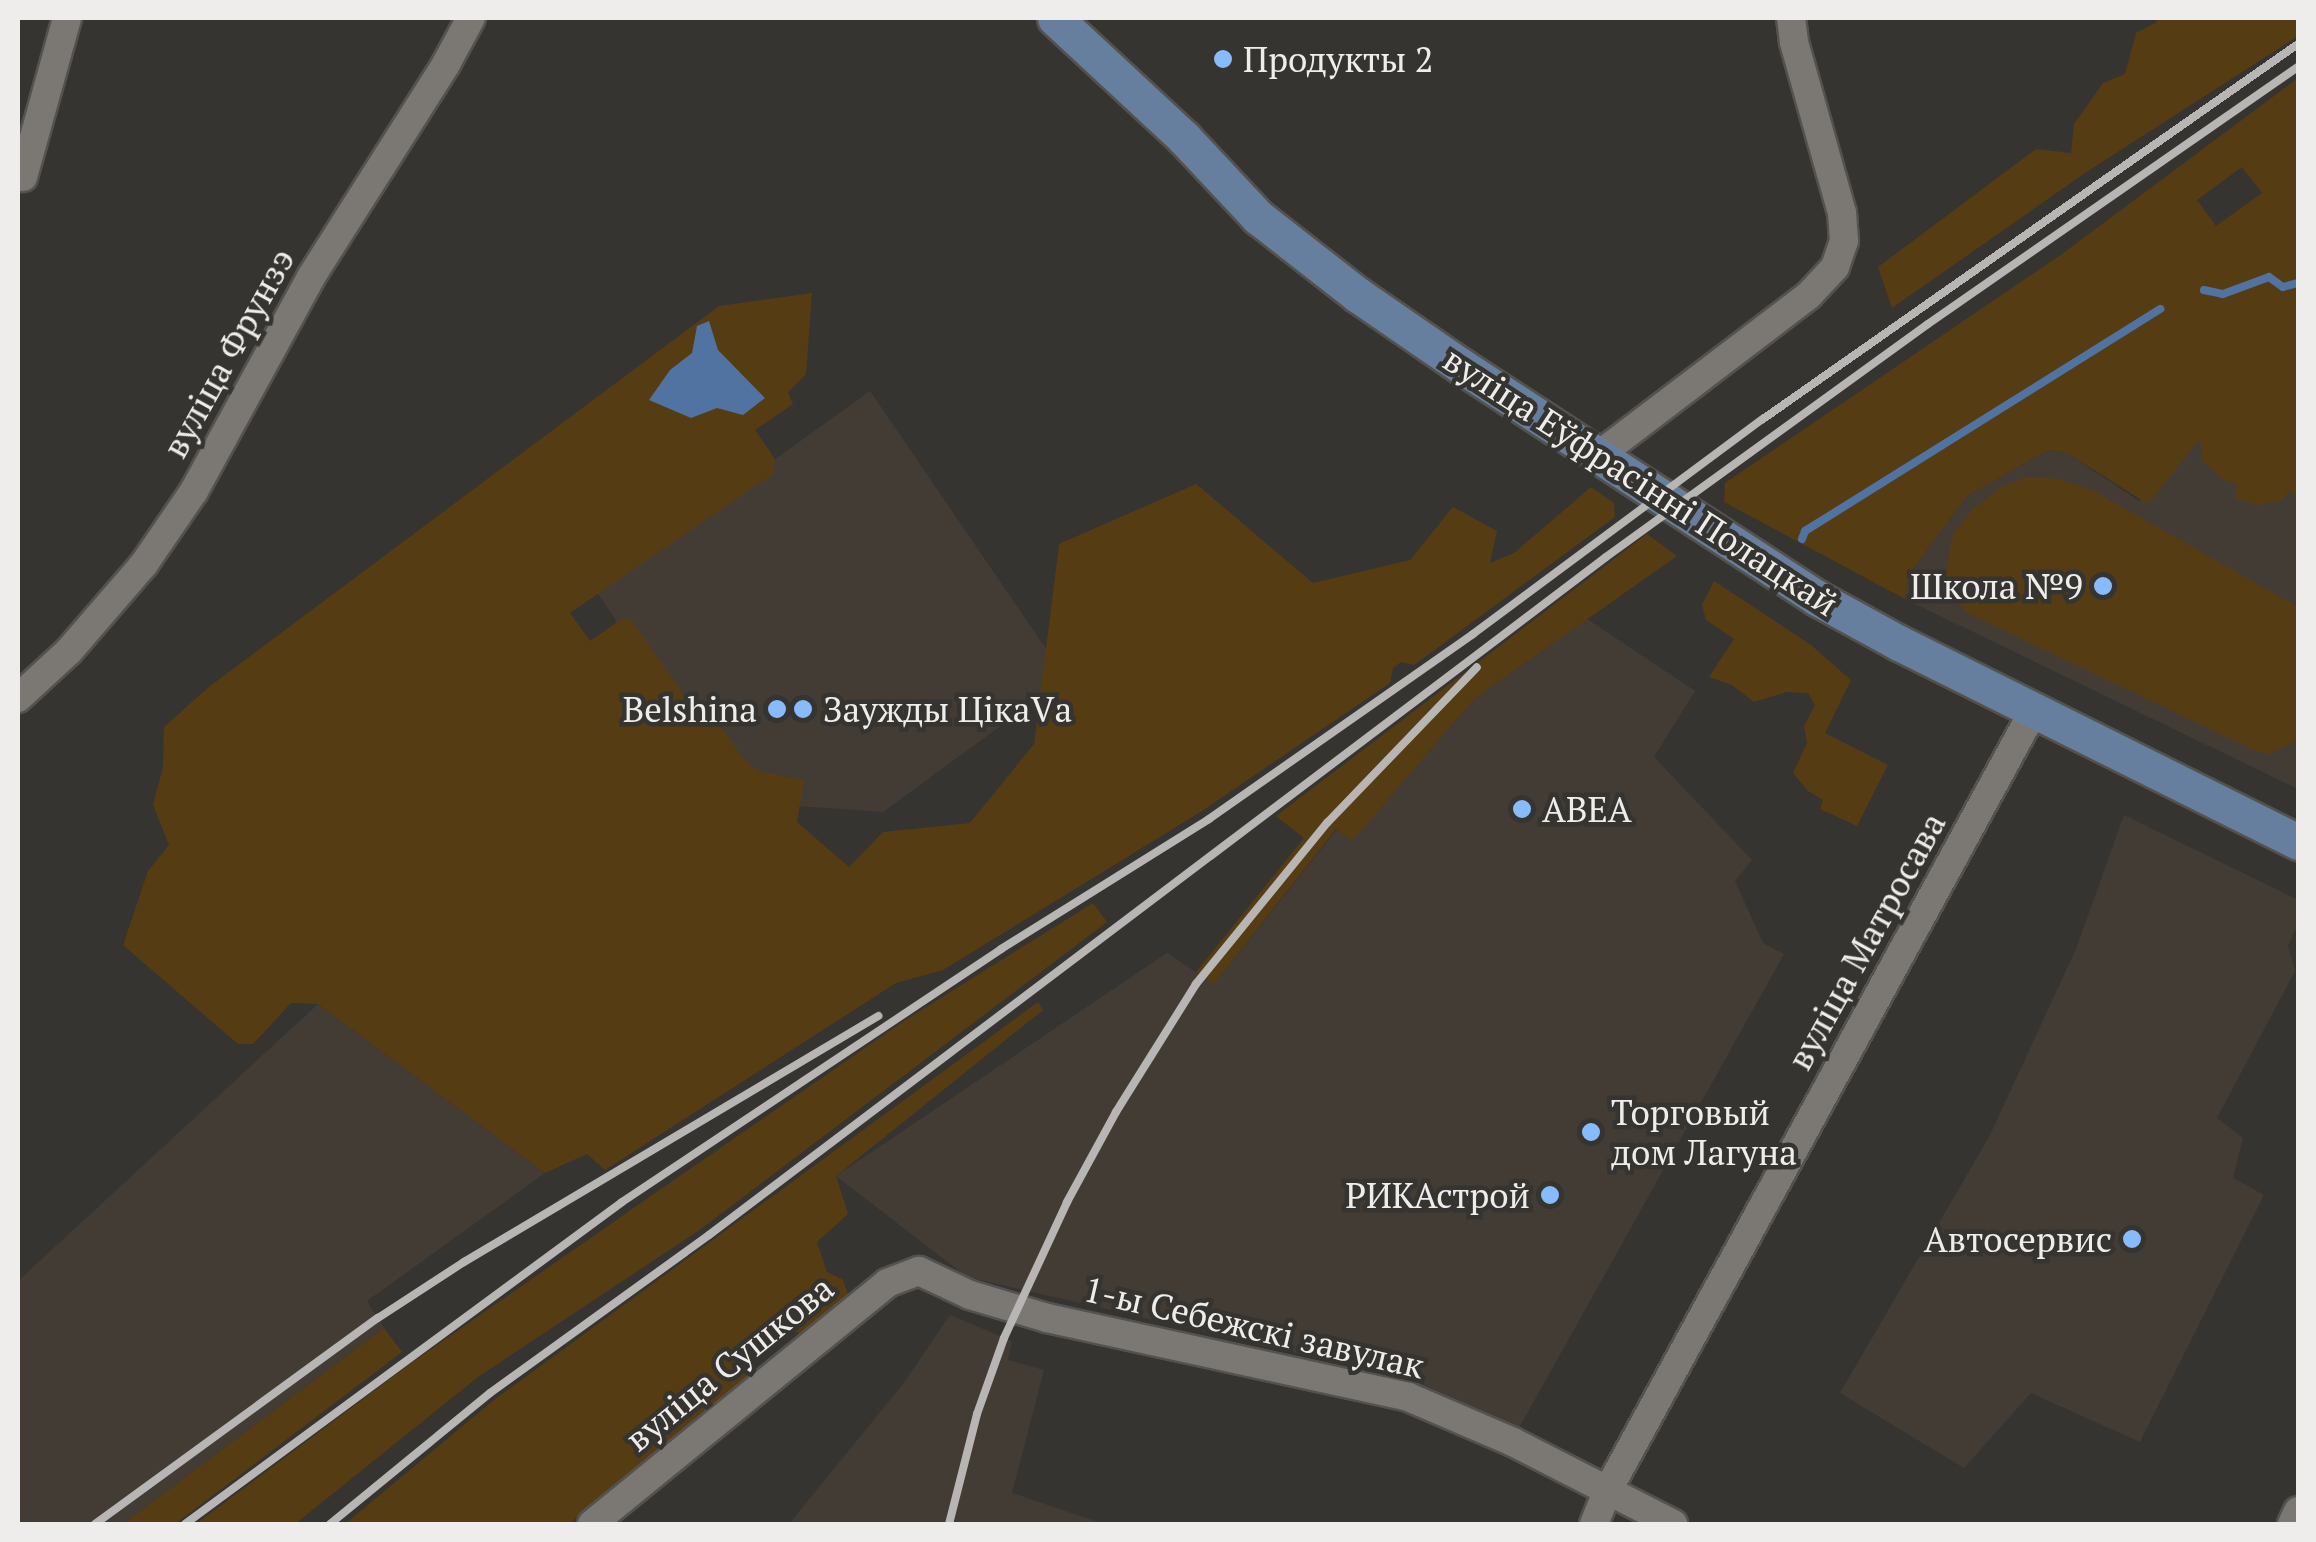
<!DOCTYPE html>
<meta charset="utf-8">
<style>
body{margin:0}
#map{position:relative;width:2316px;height:1542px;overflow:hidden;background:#363430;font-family:"PT Serif",serif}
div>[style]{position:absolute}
.built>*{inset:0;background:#433c34}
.green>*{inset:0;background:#563c13}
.water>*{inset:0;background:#5073a1}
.stream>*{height:8px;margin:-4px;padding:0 4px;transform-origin:4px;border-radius:4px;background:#5073a1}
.roads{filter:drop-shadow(2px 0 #54524f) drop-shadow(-2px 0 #54524f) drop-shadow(0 2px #54524f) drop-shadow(0 -2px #54524f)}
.minor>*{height:28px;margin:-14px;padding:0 14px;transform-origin:14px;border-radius:14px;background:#7b7874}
.major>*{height:35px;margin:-17.5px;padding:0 17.5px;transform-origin:17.5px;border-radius:17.5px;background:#677f9e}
.rail>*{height:8px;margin:-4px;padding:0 4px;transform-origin:4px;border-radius:4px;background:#b8b6b4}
.dots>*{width:28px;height:28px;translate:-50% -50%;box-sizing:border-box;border:5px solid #363430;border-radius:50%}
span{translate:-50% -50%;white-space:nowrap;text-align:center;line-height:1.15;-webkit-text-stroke:9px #363430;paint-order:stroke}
.poi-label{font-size:35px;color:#efedeb}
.left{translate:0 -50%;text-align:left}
.right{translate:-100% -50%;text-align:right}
.street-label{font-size:35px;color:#efedeb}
.frame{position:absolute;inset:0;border:20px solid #efedeb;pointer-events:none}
</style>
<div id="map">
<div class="built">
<div style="clip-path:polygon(2245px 379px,2298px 425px,2298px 789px,1905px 599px,1909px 574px,1967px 496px,2048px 450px,2067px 453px,2139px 501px)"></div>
<div style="clip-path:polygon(870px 391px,1066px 678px,883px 812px,756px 803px,699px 746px,595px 589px)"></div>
<div style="clip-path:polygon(1587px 619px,1695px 691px,1654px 757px,1752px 860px,1735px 881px,1763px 943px,1784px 954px,1519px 1428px,1410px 1379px,967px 1277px,836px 1176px,1167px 953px,1214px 984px,1337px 829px,1352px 840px,1474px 699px)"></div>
<div style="clip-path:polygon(2124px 815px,2298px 900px,2298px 924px,2288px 946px,2295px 971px,2217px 1118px,2243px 1138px,2233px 1178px,2264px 1195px,2140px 1442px,2031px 1393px,1964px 1468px,1840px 1393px,1989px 1137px,2076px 949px)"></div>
<div style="clip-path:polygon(318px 1004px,545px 1173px,367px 1301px,384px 1328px,123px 1524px,18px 1524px,18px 1281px)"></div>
<div style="clip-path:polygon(950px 1315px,1012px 1341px,1008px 1360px,1044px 1370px,1012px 1493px,1104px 1524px,789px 1524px,903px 1384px)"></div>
</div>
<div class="green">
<div style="clip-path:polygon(2154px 18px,2298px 18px,2298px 36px,2085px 173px,1892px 308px,1878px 267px,2036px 149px,2071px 153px,2074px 124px,2103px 83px,2125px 74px,2136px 33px,2157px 22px)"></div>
<div style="clip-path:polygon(evenodd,2298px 78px,2298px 497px,2289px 490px,2282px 500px,2257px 505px,2235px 498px,2237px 485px,2221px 478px,2202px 460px,2200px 439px,2148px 504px,2067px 453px,2048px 450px,1967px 496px,1909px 574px,1905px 599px,1724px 502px,1725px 483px,2062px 254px,2298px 78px,2242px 167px,2262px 193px,2216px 226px,2197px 200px,2242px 167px)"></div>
<div style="clip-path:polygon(812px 293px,806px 374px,788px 392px,793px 404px,755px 430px,775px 459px,774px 473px,570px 613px,590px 641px,623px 618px,632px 621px,701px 718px,715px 719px,747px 763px,761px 772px,804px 780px,797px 822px,849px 867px,883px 832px,970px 823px,1034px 744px,1059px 544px,1196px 484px,1313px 583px,1410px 560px,1453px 507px,1497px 531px,1490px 563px,1514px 553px,1591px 487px,1614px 503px,1615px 517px,1414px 665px,1401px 662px,1393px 668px,1390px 683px,1202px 811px,943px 970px,896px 983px,605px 1170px,587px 1154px,545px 1173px,318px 1004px,291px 1003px,253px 1044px,238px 1044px,123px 945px,148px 871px,169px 845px,153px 805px,163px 767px,164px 727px,210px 686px,719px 306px)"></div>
<div style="clip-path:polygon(2027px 477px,2058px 479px,2094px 491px,2298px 607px,2298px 739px,2271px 754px,2256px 751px,1968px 613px,1953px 599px,1945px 577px,1953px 534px,1972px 510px,2001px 487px)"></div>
<div style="clip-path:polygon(1647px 534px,1677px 556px,1474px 699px,1352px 841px,1336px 829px,1214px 984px,1196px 972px,1304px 838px,1276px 816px)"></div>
<div style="clip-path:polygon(1714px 581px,1811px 645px,1851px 680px,1825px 733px,1888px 765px,1857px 826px,1820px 809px,1823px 800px,1808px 791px,1793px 773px,1807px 743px,1804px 726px,1815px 705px,1808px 693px,1787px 692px,1754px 702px,1732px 685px,1709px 677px,1734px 639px,1706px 620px,1702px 605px)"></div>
<div style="clip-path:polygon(1093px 903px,1107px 922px,698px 1231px,478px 1377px,295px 1524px,196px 1524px,410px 1364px,635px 1207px,904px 1021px)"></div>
<div style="clip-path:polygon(1038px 1002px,1043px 1010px,836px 1176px,848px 1214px,817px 1242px,827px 1272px,843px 1280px,850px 1300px,804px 1335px,773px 1323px,756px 1337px,750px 1377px,569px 1524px,345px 1524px,494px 1400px)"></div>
<div style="clip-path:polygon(384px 1328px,402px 1352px,175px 1524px,123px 1524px)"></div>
</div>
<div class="water">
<div style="clip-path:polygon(709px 321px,718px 350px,765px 398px,743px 415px,717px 408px,691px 418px,649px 400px,670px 370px,692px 353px,697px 326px)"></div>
</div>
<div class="stream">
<div style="left:2204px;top:290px;width:19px;rotate:12deg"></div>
<div style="left:2223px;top:294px;width:49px;rotate:-20.3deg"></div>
<div style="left:2269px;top:277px;width:17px;rotate:36deg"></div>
<div style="left:2283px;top:287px;width:16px;rotate:-15deg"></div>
<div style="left:1802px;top:539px;width:9px;rotate:-69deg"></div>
<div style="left:1805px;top:531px;width:419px;rotate:-32deg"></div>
</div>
<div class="roads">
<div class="minor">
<div style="left:23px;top:177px;width:165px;rotate:-74.5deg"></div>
<div style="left:1599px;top:455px;width:264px;rotate:-37.3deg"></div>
<div style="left:1809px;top:295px;width:38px;rotate:-47deg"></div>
<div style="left:1835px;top:267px;width:28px;rotate:-71deg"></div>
<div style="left:1844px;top:241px;width:28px;rotate:-94deg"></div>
<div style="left:1842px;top:213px;width:178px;rotate:-105.7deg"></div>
<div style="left:1794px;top:42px;width:24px;rotate:-97deg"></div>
<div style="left:18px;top:698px;width:69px;rotate:-42.7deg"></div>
<div style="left:69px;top:651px;width:115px;rotate:-49.2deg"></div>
<div style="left:144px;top:564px;width:88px;rotate:-55.6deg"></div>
<div style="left:194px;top:491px;width:244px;rotate:-61.3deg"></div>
<div style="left:311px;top:277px;width:252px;rotate:-57.6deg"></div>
<div style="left:446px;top:64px;width:52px;rotate:-61.5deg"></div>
<div style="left:592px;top:1524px;width:381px;rotate:-39.2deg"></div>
<div style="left:887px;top:1283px;width:34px;rotate:-21deg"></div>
<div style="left:919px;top:1271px;width:56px;rotate:25.2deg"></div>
<div style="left:970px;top:1295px;width:80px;rotate:16.6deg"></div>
<div style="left:1047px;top:1318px;width:370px;rotate:12.3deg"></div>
<div style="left:1408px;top:1397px;width:114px;rotate:23.2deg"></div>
<div style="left:1513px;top:1442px;width:180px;rotate:27.1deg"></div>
<div style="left:1594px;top:1524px;width:37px;rotate:-68deg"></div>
<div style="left:1608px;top:1490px;width:889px;rotate:-61.36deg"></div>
<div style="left:2292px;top:1524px;width:14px;rotate:-65deg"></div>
</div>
<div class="major">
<div style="left:1055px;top:18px;width:176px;rotate:42.9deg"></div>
<div style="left:1184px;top:138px;width:108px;rotate:46.9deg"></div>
<div style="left:1258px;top:217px;width:127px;rotate:38deg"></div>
<div style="left:1358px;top:295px;width:125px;rotate:34.6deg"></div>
<div style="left:1461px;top:366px;width:425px;rotate:33.1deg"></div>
<div style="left:1817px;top:598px;width:94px;rotate:28.8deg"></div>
<div style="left:1899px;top:643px;width:446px;rotate:26.5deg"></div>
</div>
</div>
<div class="rail">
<div style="left:95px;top:1524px;width:350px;rotate:-36.1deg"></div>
<div style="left:378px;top:1318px;width:103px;rotate:-33.1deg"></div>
<div style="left:464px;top:1262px;width:482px;rotate:-30.7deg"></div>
<div style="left:185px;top:1524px;width:543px;rotate:-36.38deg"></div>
<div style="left:622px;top:1202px;width:456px;rotate:-33.7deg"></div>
<div style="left:1001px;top:949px;width:245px;rotate:-32deg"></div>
<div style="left:1209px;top:819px;width:322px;rotate:-35deg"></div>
<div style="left:1473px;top:634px;width:361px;rotate:-36.6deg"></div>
<div style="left:1763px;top:419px;width:653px;rotate:-35.03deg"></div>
<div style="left:330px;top:1524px;width:207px;rotate:-39.3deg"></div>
<div style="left:490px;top:1393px;width:270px;rotate:-35.8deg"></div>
<div style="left:709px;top:1235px;width:1124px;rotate:-37.08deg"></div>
<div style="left:1606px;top:557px;width:397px;rotate:-35.9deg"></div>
<div style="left:1928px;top:324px;width:450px;rotate:-34.8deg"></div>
<div style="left:949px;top:1524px;width:114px;rotate:-75.7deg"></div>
<div style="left:977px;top:1414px;width:81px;rotate:-70.4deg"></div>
<div style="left:1004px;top:1338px;width:150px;rotate:-65.1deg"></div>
<div style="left:1067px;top:1202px;width:102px;rotate:-61.4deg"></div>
<div style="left:1116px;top:1112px;width:151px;rotate:-58deg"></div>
<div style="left:1196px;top:984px;width:208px;rotate:-50.9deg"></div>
<div style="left:1327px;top:823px;width:216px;rotate:-46.1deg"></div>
</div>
<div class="dots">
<div style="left:1223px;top:59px;background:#88bbfc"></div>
<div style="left:2103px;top:586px;background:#88bbfc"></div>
<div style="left:777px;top:709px;background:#88bbfc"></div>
<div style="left:803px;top:709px;background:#88bbfc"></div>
<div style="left:1522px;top:809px;background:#88bbfc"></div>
<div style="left:1591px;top:1132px;background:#88bbfc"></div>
<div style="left:1550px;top:1195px;background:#88bbfc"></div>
<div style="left:2132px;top:1239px;background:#88bbfc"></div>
</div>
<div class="poi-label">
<span class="left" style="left:1243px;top:59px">Продукты 2</span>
<span class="right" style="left:2083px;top:586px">Школа №9</span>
<span class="right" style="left:757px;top:709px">Belshina</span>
<span class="left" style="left:823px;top:709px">Заужды ЦікаVа</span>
<span class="left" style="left:1542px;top:809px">АВЕА</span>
<span class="left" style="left:1611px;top:1132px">Торговый<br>дом Лагуна</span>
<span class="right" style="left:1530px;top:1195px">РИКАстрой</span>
<span class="right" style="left:2112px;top:1239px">Автосервис</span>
</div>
<div class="street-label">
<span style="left:228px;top:353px;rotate:-61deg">вуліца Фрунзэ</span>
<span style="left:1641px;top:481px;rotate:33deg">вуліца Еўфрасінні Полацкай</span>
<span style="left:1866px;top:941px;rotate:-61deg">вуліца Матросава</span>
<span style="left:1254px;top:1327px;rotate:13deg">1-ы Себежскі завулак</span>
<span style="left:729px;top:1363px;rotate:-39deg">вуліца Сушкова</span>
</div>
<div class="frame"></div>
</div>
